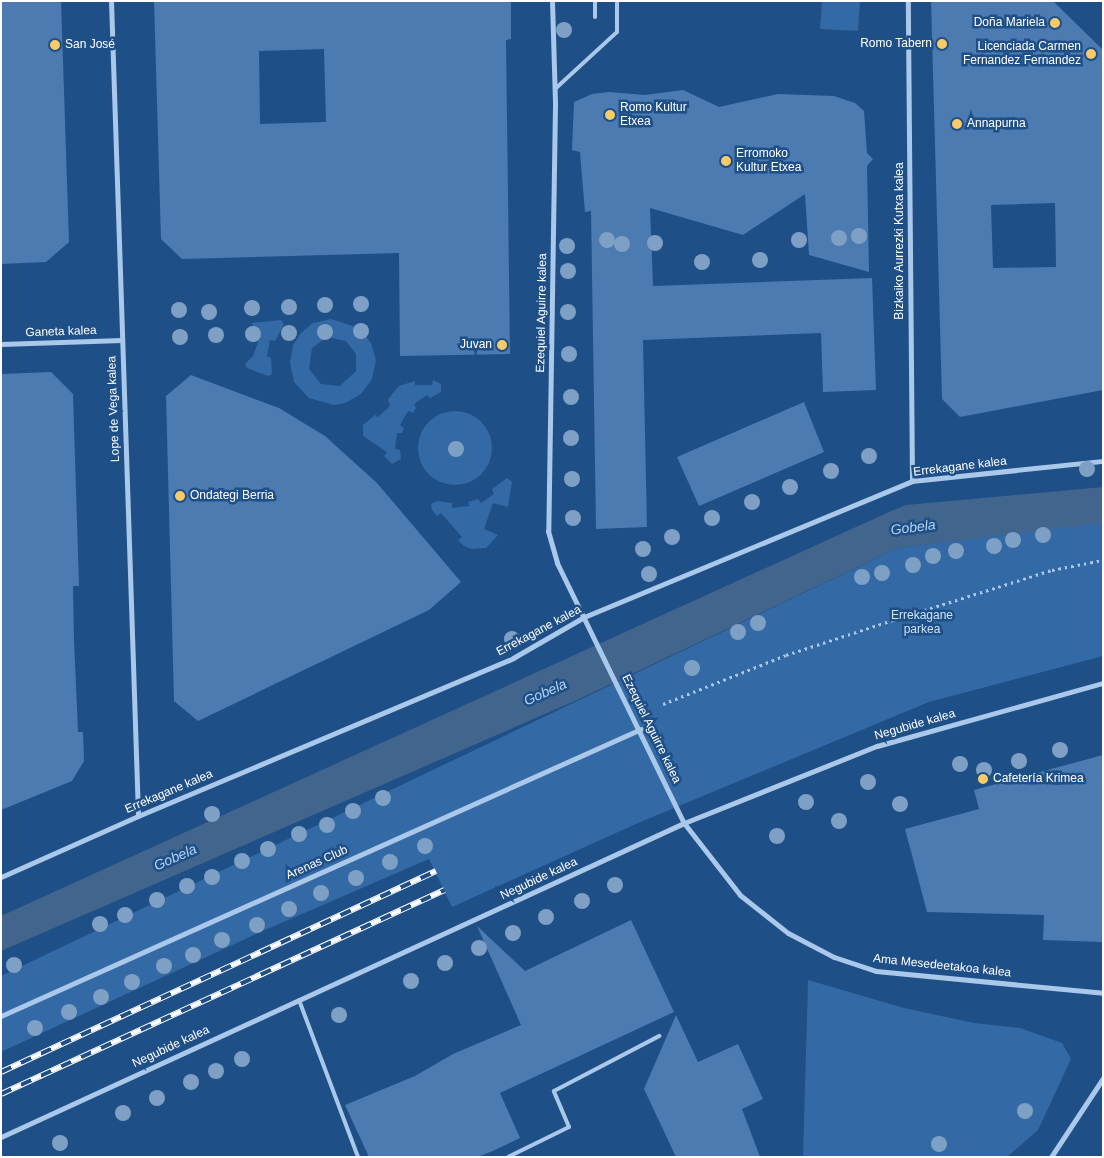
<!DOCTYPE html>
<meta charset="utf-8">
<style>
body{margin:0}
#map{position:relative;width:1104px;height:1158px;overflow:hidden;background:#1f4f87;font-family:Helvetica,sans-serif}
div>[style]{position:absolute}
.green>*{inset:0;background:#3369a5}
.round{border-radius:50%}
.water>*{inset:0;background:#42658d}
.building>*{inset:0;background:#4c7bb2}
.path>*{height:3px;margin-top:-1.5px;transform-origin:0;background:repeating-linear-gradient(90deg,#a9c8ea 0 2.5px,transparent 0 6.5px)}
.service>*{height:4px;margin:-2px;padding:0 2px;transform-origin:2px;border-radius:2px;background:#a9c8ea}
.pedestrian>*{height:4.5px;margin:-2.25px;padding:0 2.25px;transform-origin:2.25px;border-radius:2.25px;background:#a9c8ea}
.minor>*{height:5px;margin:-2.5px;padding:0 2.5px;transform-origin:2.5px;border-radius:2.5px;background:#a9c8ea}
.rail>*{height:5.5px;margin-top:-2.75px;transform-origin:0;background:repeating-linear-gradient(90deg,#1f4f87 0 11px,#fff 0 22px);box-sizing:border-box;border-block:1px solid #fff}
.trees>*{width:16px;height:16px;margin:-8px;border-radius:50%;background:#7fa0c5}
.dots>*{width:14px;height:14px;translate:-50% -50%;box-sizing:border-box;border:2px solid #1f4f87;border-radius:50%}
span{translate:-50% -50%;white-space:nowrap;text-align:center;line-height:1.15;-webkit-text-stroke:5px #1f4f87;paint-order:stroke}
.poi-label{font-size:12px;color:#fff}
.right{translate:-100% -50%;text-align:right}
.left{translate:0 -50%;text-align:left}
.street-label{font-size:12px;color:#fff}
.park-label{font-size:12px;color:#cee2f8}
.water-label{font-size:14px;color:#b5d2f2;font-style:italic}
.frame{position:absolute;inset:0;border:2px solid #fff;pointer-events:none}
</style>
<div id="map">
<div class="green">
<div style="clip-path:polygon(822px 1px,860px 1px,858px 31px,820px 29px)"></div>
<div style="clip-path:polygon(evenodd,331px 319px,359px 328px,371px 343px,376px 360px,372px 379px,361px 394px,345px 403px,334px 405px,309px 398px,294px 382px,290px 363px,293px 345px,301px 333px,313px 323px,331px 319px,327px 337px,346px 341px,356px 354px,356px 371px,340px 386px,321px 384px,309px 369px,312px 348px,327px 337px)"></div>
<div style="clip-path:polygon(281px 320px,284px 324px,275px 341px,270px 340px,267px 356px,271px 358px,272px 374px,268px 376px,247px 368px,245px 364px,253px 356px,258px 342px,252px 323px)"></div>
<div style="clip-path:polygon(433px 380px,441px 384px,441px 392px,430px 398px,427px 395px,414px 404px,416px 408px,413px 413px,408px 411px,400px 425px,404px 428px,402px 433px,397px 433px,395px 449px,400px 450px,401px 459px,392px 464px,384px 456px,387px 452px,363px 436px,363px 425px,375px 415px,378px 417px,390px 406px,388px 399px,399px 386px,415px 381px,415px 385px,432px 385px)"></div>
<div class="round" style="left:418px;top:411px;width:74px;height:74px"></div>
<div style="clip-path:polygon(507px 478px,512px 482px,508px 507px,493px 503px,484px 529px,498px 535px,486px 548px,471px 549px,464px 546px,458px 540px,462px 537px,441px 513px,437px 516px,432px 510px,431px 504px,437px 501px,452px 503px,452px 508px,469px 506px,468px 502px,478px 499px,481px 503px,494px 494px,492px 489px)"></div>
<div style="clip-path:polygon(1103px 521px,1103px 656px,929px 702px,638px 823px,452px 907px,429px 859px,258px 933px,1px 1052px,1px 976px,898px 548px)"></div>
<div style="clip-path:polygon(808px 980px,904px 1008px,974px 1023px,1020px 1028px,1062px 1043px,1071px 1059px,1038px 1130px,1007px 1157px,803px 1157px)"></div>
</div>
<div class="water">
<div style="clip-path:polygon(1103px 487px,1103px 523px,898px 548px,577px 700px,1px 951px,1px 916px,889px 512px,906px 505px)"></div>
</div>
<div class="building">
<div style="clip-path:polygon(1px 1px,61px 1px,69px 242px,46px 262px,1px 264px)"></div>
<div style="clip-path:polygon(evenodd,154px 1px,511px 1px,511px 39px,506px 40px,510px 354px,400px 356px,399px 253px,182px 259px,161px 239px,154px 1px,324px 49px,326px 122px,260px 124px,259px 51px,324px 49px)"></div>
<div style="clip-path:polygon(evenodd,931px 1px,1053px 1px,1103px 50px,1103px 390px,960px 417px,942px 399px,931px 1px,1055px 203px,1056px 267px,993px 268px,991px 205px,1055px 203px)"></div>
<div style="clip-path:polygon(683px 90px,719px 107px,778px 94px,834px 96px,855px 103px,864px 111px,867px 153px,873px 159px,867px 166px,869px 272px,809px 255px,805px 194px,743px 235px,650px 208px,653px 286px,872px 278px,876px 390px,823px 392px,821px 333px,643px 340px,647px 527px,596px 529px,591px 211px,585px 212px,580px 152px,572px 150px,574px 102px,592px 94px,609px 92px,645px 95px)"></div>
<div style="clip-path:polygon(51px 372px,73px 394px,79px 586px,73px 586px,74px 640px,78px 732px,83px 732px,84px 761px,72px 781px,1px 810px,1px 374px)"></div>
<div style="clip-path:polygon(191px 375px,279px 408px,325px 436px,377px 483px,461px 582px,429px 610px,198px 721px,174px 701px,166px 396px)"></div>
<div style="clip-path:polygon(804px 402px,824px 452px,699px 506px,677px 457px)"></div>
<div style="clip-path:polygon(1103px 755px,1103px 942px,1043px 940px,1044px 915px,927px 912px,905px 829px,979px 809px,974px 790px)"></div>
<div style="clip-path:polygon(631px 920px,674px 1012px,500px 1093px,520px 1138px,495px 1150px,478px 1157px,369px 1157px,345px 1105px,415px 1076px,453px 1054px,521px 1025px,477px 926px,525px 971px)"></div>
<div style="clip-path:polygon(676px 1015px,698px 1062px,738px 1044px,763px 1099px,742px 1109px,760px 1157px,676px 1157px,644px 1089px)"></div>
</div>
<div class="path">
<div style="left:663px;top:704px;width:132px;rotate:-21.7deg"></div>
<div style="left:786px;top:655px;width:113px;rotate:-18.1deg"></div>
<div style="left:893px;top:620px;width:167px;rotate:-17.5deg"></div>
<div style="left:1052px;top:570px;width:52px;rotate:-11.1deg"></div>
</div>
<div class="service">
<div style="left:595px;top:1px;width:16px;rotate:90deg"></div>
<div style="left:555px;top:89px;width:84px;rotate:-42.6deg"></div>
<div style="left:617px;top:32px;width:31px;rotate:-90deg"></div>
<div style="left:299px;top:1000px;width:168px;rotate:69.4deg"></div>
<div style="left:508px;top:1157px;width:68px;rotate:-26.2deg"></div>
<div style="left:569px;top:1127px;width:39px;rotate:-113deg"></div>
<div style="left:554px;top:1091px;width:119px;rotate:-27.6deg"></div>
</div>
<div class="pedestrian">
<div style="left:912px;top:481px;width:192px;rotate:-6deg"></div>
<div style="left:1px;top:1016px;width:701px;rotate:-24.15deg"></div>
</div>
<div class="minor">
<div style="left:111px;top:1px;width:815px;rotate:88.1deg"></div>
<div style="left:552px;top:1px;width:104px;rotate:88.3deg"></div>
<div style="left:555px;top:105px;width:426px;rotate:90.9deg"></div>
<div style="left:548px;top:531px;width:33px;rotate:74deg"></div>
<div style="left:557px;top:563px;width:289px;rotate:64deg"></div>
<div style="left:684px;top:823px;width:91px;rotate:52.1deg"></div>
<div style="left:740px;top:895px;width:61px;rotate:38.4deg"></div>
<div style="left:788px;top:933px;width:52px;rotate:27.6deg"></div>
<div style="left:834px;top:957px;width:44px;rotate:18.4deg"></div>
<div style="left:876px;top:971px;width:228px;rotate:5.5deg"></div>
<div style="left:1px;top:344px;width:121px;rotate:-1.9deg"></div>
<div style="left:1px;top:877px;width:150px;rotate:-24deg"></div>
<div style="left:138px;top:816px;width:407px;rotate:-22.8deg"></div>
<div style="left:513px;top:658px;width:82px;rotate:-30deg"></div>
<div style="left:584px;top:617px;width:355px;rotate:-22.5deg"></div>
<div style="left:912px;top:481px;width:480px;rotate:-90.5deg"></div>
<div style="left:1px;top:1137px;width:752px;rotate:-24.69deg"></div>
<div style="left:684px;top:823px;width:208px;rotate:-21.8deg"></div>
<div style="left:877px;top:746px;width:235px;rotate:-15.6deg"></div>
<div style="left:1051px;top:1157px;width:95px;rotate:-56.6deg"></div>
</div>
<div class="rail">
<div style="left:1px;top:1072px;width:479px;rotate:-24.8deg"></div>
<div style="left:1px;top:1094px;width:488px;rotate:-24.7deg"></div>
</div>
<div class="trees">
<div style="left:564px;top:30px"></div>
<div style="left:859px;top:236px"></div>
<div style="left:839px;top:238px"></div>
<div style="left:607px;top:240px"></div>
<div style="left:799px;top:240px"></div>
<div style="left:655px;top:243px"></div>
<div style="left:622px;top:244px"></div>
<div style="left:567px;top:246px"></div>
<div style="left:760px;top:260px"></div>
<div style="left:702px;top:262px"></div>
<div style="left:568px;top:271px"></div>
<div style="left:361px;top:304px"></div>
<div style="left:325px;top:305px"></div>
<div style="left:289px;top:307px"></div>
<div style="left:252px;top:308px"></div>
<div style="left:179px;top:310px"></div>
<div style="left:209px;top:312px"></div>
<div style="left:568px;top:312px"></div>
<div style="left:361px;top:331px"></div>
<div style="left:325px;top:332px"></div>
<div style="left:289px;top:333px"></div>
<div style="left:253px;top:334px"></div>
<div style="left:216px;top:335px"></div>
<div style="left:180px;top:337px"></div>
<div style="left:569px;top:354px"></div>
<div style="left:571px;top:397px"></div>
<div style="left:571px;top:438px"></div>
<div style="left:456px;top:449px"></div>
<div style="left:869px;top:456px"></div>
<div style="left:1087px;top:469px"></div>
<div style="left:831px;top:471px"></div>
<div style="left:572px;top:479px"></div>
<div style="left:790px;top:487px"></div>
<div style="left:752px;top:502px"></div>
<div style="left:573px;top:518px"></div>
<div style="left:712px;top:518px"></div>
<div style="left:1043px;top:535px"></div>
<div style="left:672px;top:537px"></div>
<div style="left:1013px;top:540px"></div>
<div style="left:994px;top:546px"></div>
<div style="left:643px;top:549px"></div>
<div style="left:956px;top:551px"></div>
<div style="left:933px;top:556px"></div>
<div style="left:913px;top:565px"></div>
<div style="left:882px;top:573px"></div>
<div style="left:649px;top:574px"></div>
<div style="left:862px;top:577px"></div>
<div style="left:758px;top:623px"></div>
<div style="left:738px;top:632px"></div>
<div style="left:512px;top:639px"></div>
<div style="left:692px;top:668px"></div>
<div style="left:1060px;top:750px"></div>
<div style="left:1019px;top:761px"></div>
<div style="left:960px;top:764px"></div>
<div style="left:984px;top:770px"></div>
<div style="left:868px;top:782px"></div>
<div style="left:383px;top:798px"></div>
<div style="left:806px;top:802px"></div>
<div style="left:900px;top:804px"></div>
<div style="left:353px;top:811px"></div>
<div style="left:212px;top:814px"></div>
<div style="left:839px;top:821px"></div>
<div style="left:327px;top:825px"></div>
<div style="left:299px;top:834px"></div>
<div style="left:777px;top:836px"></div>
<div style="left:425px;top:846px"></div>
<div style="left:268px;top:849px"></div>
<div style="left:242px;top:861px"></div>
<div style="left:390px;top:862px"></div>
<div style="left:212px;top:877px"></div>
<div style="left:356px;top:878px"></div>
<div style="left:615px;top:885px"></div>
<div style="left:187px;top:886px"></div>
<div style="left:321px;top:893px"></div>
<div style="left:157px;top:900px"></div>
<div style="left:582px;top:901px"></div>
<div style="left:289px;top:909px"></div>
<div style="left:125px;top:915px"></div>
<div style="left:546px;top:917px"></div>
<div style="left:100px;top:924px"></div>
<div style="left:257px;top:925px"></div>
<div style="left:513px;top:933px"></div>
<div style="left:222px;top:940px"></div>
<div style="left:479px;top:948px"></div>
<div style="left:193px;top:955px"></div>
<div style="left:445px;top:963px"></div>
<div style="left:14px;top:965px"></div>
<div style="left:164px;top:966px"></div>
<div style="left:411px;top:981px"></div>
<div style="left:132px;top:982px"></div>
<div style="left:101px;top:997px"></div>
<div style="left:69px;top:1012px"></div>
<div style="left:339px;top:1015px"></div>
<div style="left:35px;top:1028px"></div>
<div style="left:242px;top:1059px"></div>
<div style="left:216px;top:1071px"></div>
<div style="left:191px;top:1082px"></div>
<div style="left:157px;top:1098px"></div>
<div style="left:1025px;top:1111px"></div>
<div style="left:123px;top:1113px"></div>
<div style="left:60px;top:1143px"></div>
<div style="left:939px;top:1144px"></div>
</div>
<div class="dots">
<div style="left:1055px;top:23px;background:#f8cb69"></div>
<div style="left:942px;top:44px;background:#f8cb69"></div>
<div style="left:55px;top:45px;background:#f8cb69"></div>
<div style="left:1091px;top:54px;background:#f8cb69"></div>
<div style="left:610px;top:115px;background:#f8cb69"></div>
<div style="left:957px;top:124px;background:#f8cb69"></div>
<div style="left:726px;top:161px;background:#f8cb69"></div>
<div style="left:502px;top:345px;background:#f8cb69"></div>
<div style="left:180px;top:496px;background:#f8cb69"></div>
<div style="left:983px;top:779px;background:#f8cb69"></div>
</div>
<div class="poi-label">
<span class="right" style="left:1045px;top:23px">Doña Mariela</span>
<span class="right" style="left:932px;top:44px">Romo Tabern</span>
<span class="left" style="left:65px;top:45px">San José</span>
<span class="right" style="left:1081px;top:54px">Licenciada Carmen<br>Fernandez Fernandez</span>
<span class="left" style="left:620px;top:115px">Romo Kultur<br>Etxea</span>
<span class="left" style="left:967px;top:124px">Annapurna</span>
<span class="left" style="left:736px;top:161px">Erromoko<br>Kultur Etxea</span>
<span class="right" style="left:492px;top:345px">Juvan</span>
<span class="left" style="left:190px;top:496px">Ondategi Berria</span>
<span class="left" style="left:993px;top:779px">Cafetería Krimea</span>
</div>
<div class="street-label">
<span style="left:900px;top:241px;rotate:-90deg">Bizkaiko Aurrezki Kutxa kalea</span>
<span style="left:542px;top:313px;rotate:-89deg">Ezequiel Aguirre kalea</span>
<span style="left:61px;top:332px;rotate:-2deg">Ganeta kalea</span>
<span style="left:114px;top:409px;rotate:-92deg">Lope de Vega kalea</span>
<span style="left:960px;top:467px;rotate:-7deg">Errekagane kalea</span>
<span style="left:539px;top:631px;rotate:-28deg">Errekagane kalea</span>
<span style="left:915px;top:725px;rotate:-16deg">Negubide kalea</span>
<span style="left:651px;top:729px;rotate:64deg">Ezequiel Aguirre kalea</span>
<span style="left:169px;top:792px;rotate:-23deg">Errekagane kalea</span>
<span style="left:317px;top:863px;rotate:-24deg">Arenas Club</span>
<span style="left:539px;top:879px;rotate:-25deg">Negubide kalea</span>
<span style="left:942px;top:966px;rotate:6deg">Ama Mesedeetakoa kalea</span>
<span style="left:171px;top:1047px;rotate:-25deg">Negubide kalea</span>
</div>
<div class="park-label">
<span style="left:922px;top:623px">Errekagane<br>parkea</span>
</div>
<div class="water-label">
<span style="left:913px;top:527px;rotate:-7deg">Gobela</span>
<span style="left:545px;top:692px;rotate:-24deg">Gobela</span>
<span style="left:175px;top:857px;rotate:-24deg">Gobela</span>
</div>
<div class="frame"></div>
</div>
